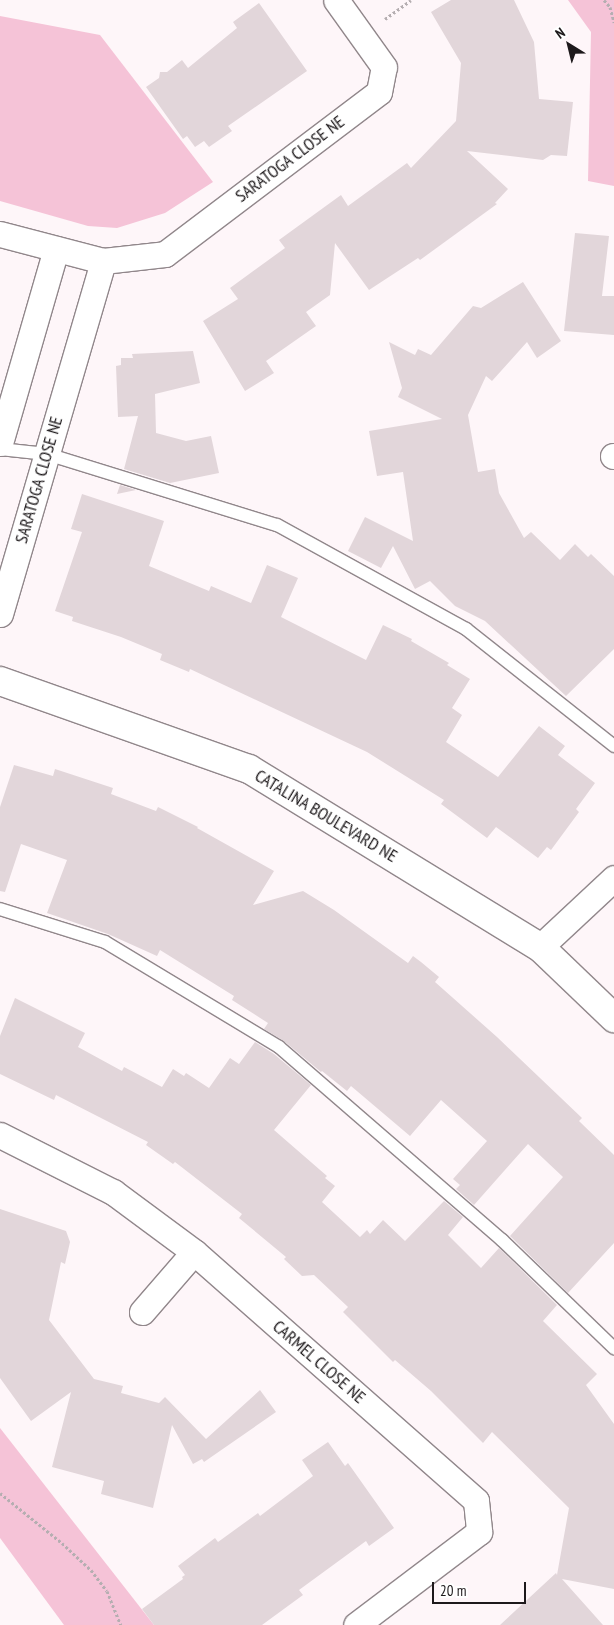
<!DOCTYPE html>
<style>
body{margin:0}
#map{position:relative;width:614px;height:1625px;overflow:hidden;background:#fef6f9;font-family:"PT Sans Narrow",sans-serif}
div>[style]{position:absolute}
.green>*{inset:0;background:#f5c3d7}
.building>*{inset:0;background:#e2d6da}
.path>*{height:3px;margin-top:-1.5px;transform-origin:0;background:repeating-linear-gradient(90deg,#b5aeb1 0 2.5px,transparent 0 5px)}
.roads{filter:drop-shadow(1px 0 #91878b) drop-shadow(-1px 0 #91878b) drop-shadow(0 1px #91878b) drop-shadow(0 -1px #91878b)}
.service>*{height:12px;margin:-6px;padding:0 6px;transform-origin:6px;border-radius:6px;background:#fff}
.minor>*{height:25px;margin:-12.5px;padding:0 12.5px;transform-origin:12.5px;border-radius:12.5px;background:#fff}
.tertiary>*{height:28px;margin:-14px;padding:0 14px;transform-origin:14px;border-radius:14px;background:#fff}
span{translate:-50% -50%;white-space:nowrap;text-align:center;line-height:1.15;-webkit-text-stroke:5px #fff;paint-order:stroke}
.street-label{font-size:18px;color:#1d191b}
.north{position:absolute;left:544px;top:20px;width:50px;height:50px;-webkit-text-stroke:4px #fff;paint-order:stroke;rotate:324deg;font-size:14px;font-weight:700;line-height:20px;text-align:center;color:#1d191b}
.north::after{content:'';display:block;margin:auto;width:18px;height:22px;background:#1d191b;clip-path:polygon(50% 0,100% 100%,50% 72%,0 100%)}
.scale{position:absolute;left:432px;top:1582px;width:94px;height:22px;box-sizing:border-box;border:2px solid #1d191b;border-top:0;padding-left:6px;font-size:15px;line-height:18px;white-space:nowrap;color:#1d191b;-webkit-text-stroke:4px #fff;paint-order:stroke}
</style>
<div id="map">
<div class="green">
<div style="clip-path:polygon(568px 0,614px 0,614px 186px,588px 181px,591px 32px)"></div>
<div style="clip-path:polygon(0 16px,100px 35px,213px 182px,165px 213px,117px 228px,88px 226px,0 201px)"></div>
<div style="clip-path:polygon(0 1428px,154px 1625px,64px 1625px,0 1538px)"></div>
</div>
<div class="building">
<div style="clip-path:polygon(451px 0,514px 0,534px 42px,539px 99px,573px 102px,567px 156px,551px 155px,543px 160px,467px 151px,508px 189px,495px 203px,497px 204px,420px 260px,418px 258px,369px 290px,335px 243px,330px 295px,306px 312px,316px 326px,266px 361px,274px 373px,245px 391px,203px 321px,238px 299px,230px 288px,285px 248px,279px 240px,341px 195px,348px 206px,407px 163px,411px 168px,456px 121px,461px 63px,431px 12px)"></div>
<div style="clip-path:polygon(259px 3px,307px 71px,228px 126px,232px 131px,209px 147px,204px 141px,195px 147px,187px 136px,183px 139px,146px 87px,159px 78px,160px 72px,167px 72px,182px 60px,188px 68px,237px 28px,233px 22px)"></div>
<div style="clip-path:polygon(575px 233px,609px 236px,602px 296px,614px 296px,614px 335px,564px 331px)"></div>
<div style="clip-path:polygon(523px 282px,561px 341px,537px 358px,527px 342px,492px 381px,486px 376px,468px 415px,478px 472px,495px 469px,499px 493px,524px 538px,531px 532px,560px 560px,575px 544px,588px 557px,591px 554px,614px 576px,614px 649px,566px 696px,485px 621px,455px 606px,430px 581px,415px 589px,393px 546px,381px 568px,348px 551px,365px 517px,413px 541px,403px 472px,377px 476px,369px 431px,442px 419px,398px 397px,402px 388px,389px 342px,415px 355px,418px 349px,431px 355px,473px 306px,481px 308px)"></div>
<div style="clip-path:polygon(193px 351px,200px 383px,155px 394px,156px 433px,186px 441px,211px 436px,219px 473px,170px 483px,124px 469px,138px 416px,118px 417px,116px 366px,121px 365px,121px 358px,133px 358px,132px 354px)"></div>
<div style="clip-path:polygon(120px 485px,136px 490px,117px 494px)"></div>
<div style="clip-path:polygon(82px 494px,164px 521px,149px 566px,209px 591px,211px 586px,251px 603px,267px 565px,298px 578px,281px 617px,366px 660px,383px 625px,412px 639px,411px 641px,449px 663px,447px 665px,470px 679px,452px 708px,462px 715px,446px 742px,498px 777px,539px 726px,565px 746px,558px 755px,595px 783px,576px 809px,579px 812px,551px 850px,547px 847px,538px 858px,496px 827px,487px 838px,441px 804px,444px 800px,367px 752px,190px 669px,189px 672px,160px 660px,162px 654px,121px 637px,72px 621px,73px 617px,55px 611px,82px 532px,71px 529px)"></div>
<div style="clip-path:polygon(14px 765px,53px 776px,55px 769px,113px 788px,111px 794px,156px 811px,158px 807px,198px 827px,197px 828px,274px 871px,253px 905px,303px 891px,334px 910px,408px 963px,413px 956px,421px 962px,439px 977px,435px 982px,497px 1037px,582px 1118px,579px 1121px,614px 1155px,614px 1243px,568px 1293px,510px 1236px,563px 1177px,528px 1144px,474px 1205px,456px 1189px,460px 1185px,453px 1179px,487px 1141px,441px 1100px,410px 1136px,351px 1086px,347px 1091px,322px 1071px,321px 1072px,284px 1041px,264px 1029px,268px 1023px,232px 1000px,234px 996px,160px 950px,157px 956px,108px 934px,47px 913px,67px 860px,21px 844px,5px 892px,0 891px,0 807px)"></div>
<div style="clip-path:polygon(15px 998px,85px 1033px,78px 1047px,122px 1071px,124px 1067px,162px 1087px,173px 1069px,184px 1076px,186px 1073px,209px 1088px,230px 1058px,239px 1064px,255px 1042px,274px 1054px,311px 1085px,274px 1130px,327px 1176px,325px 1178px,335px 1186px,322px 1202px,360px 1237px,367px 1230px,370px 1234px,383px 1220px,405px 1241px,444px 1201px,463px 1217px,448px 1235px,481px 1268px,499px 1248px,557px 1305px,543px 1321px,597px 1374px,586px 1385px,614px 1424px,614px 1589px,562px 1579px,603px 1625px,500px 1625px,556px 1573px,557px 1575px,569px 1508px,492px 1432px,483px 1443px,431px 1391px,395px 1360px,393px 1362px,343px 1312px,348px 1307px,314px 1275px,302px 1276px,284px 1259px,286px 1257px,239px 1218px,242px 1214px,175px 1162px,173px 1164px,146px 1145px,148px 1142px,56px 1095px,54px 1100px,0 1074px,0 1036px)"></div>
<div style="clip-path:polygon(0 1209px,66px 1231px,70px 1242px,65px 1264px,61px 1262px,49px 1320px,94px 1379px,123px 1386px,121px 1393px,159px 1403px,165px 1397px,206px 1439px,260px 1390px,276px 1412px,204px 1462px,202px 1459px,193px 1464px,172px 1425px,153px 1508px,101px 1494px,104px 1481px,52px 1467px,71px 1392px,31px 1421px,0 1378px)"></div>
<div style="clip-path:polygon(328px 1442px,345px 1466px,348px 1463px,394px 1528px,369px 1546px,366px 1541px,299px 1590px,303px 1595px,262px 1625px,154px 1625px,142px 1609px,183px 1579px,182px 1577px,185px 1575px,178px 1566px,215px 1538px,218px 1542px,258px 1513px,260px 1516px,313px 1476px,302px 1460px)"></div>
</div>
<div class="path">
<div style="left:604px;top:0;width:9px;rotate:49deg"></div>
<div style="left:610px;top:7px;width:16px;rotate:75deg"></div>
<div style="left:385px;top:19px;width:32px;rotate:-36deg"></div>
<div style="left:0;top:1493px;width:80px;rotate:38.9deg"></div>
<div style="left:62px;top:1543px;width:40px;rotate:43deg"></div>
<div style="left:91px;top:1570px;width:26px;rotate:53deg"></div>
<div style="left:107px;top:1591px;width:37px;rotate:68deg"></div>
</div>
<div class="roads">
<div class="service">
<div style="left:0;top:449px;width:47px;rotate:6.1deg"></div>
<div style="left:47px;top:454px;width:241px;rotate:17.2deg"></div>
<div style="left:277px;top:525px;width:216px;rotate:28.8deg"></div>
<div style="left:466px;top:629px;width:189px;rotate:38.3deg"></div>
<div style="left:0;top:909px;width:110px;rotate:17.4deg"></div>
<div style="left:105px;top:942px;width:203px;rotate:31.1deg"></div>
<div style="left:279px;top:1047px;width:295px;rotate:40.9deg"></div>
<div style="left:502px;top:1240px;width:156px;rotate:44deg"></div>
</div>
<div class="minor">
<div style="left:0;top:234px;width:106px;rotate:14.7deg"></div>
<div style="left:103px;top:261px;width:62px;rotate:-6.4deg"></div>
<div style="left:165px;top:254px;width:268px;rotate:-37.1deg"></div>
<div style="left:379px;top:92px;width:25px;rotate:-79deg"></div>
<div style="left:384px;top:67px;width:82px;rotate:-125.6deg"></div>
<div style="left:0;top:443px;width:202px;rotate:-73.9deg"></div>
<div style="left:613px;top:456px;width:1px"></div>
<div style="left:0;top:614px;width:368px;rotate:-73.7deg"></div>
<div style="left:540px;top:947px;width:101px;rotate:-43deg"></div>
<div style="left:0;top:1135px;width:127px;rotate:26.8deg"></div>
<div style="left:113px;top:1192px;width:101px;rotate:36.5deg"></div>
<div style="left:194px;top:1252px;width:376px;rotate:41.4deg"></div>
<div style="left:476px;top:1501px;width:31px;rotate:84deg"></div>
<div style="left:479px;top:1532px;width:154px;rotate:142.9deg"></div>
<div style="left:142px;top:1312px;width:79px;rotate:-49.1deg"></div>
</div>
<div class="tertiary">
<div style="left:0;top:681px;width:264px;rotate:19.5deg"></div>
<div style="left:249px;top:769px;width:341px;rotate:31.5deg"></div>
<div style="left:540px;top:947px;width:103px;rotate:43.8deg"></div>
</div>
</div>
<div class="street-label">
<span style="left:290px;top:159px;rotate:-37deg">SARATOGA CLOSE NE</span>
<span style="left:39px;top:480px;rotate:-74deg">SARATOGA CLOSE NE</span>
<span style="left:326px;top:816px;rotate:31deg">CATALINA BOULEVARD NE</span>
<span style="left:319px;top:1362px;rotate:41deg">CARMEL CLOSE NE</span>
</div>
<div class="north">N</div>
<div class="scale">20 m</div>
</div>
